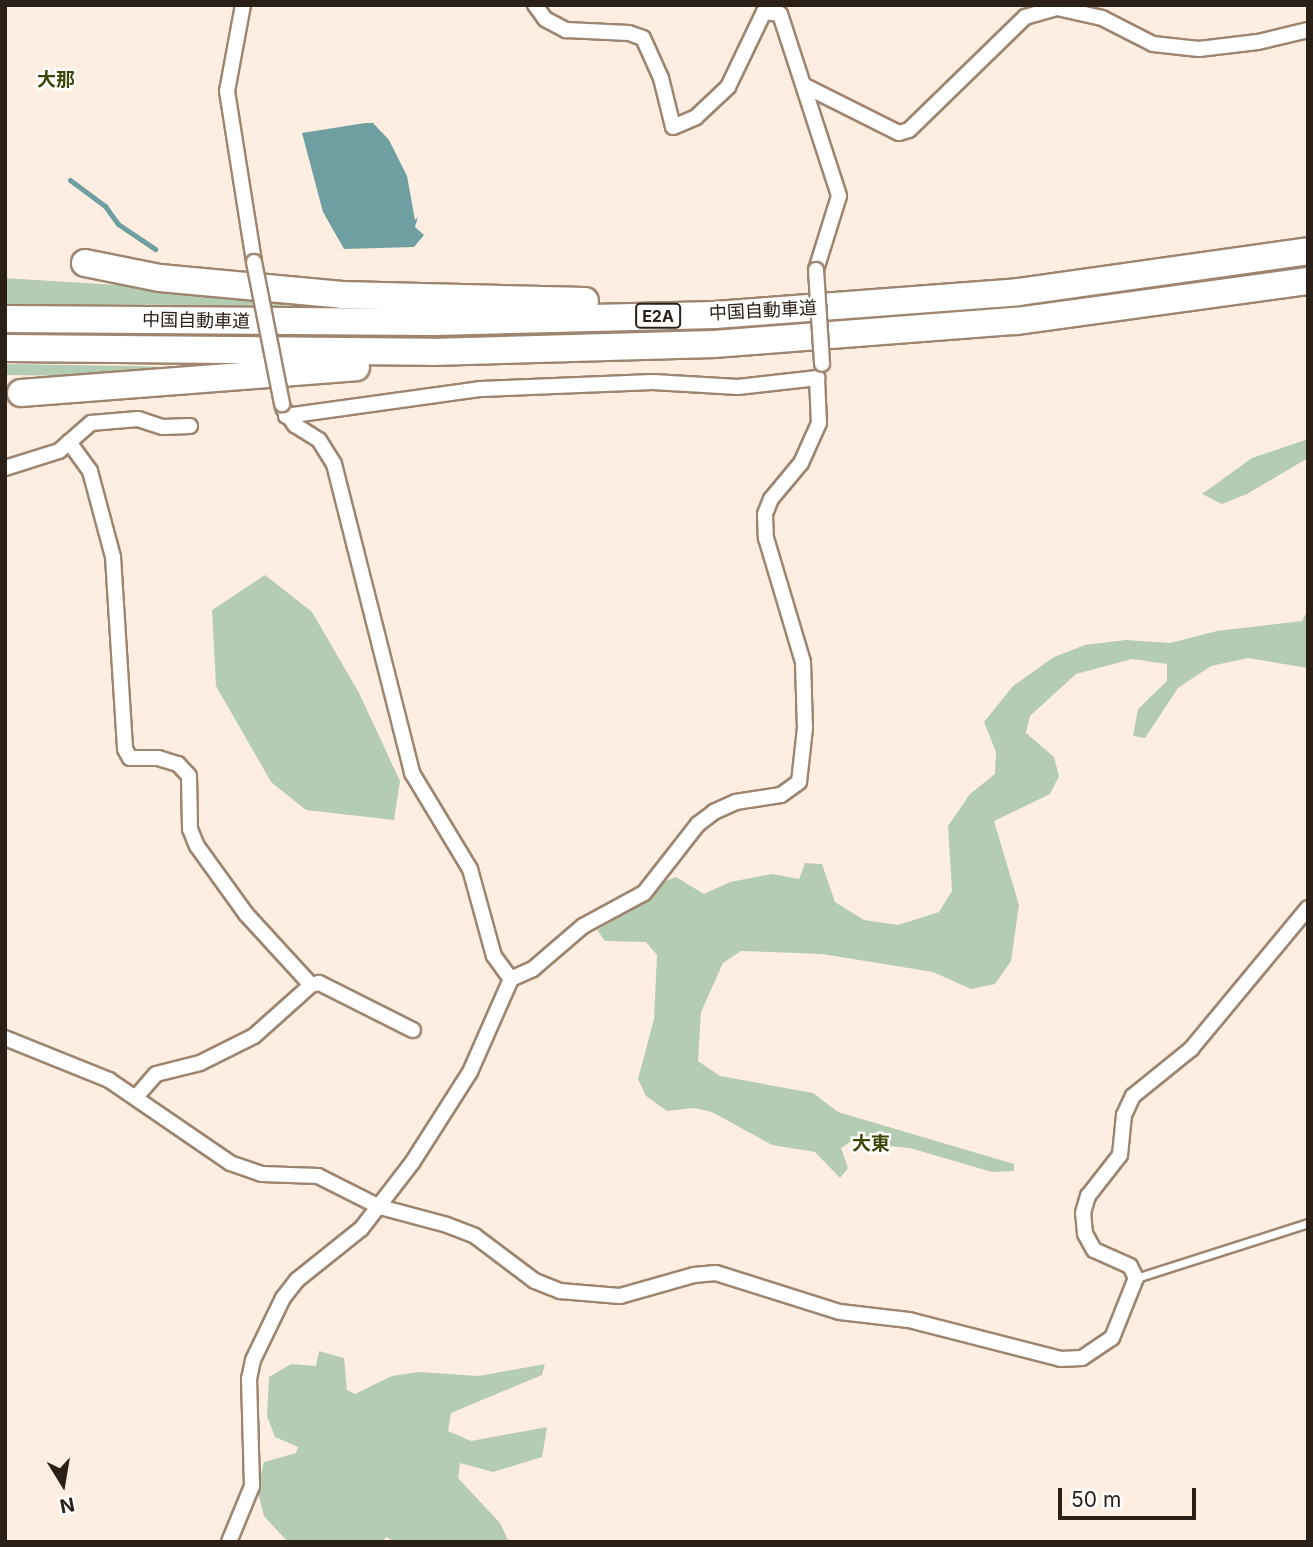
<!DOCTYPE html>
<meta charset="utf-8">
<style>
body{margin:0}
#map{position:relative;width:1313px;height:1547px;overflow:hidden;background:#feeee1;font-family:Inter,"Noto Sans JP",sans-serif}
div>[style]{position:absolute}
.green>*{inset:0;background:#b4ccb1}
.water>*{inset:0;background:#6f9fa0}
.stream>*{height:5px;margin:-2.5px;padding:0 2.5px;transform-origin:2.5px;border-radius:2.5px;background:#6f9fa0}
.roads{filter:drop-shadow(2px 0 #9d8570) drop-shadow(-2px 0 #9d8570) drop-shadow(0 2px #9d8570) drop-shadow(0 -2px #9d8570)}
.service>*{height:7px;margin:-3.5px;padding:0 3.5px;transform-origin:3.5px;border-radius:3.5px;background:#fff}
.minor>*{height:14px;margin:-7px;padding:0 7px;transform-origin:7px;border-radius:7px;background:#fff}
.motorway>*{height:26px;margin:-13px;padding:0 13px;transform-origin:13px;border-radius:13px;background:#fff}
.bridges{filter:drop-shadow(2px 0 #9d8570) drop-shadow(-2px 0 #9d8570) drop-shadow(0 2px #9d8570) drop-shadow(0 -2px #9d8570)}
.minor-bridge>*{height:14px;margin:-7px;padding:0 7px;transform-origin:7px;border-radius:7px;background:#fff}
span{translate:-50% -50%;white-space:nowrap;text-align:center;line-height:1.15;-webkit-text-stroke:5px #fff;paint-order:stroke}
.shield-label span{padding:2px 5px;background:#fff;border:2px solid;border-radius:5px;-webkit-text-stroke-width:0}
.shield-label{font-size:16px;color:#2a2018;font-weight:700}
.street-label{font-size:18px;color:#2a2018}
.neighbourhood-label{font-size:19px;color:#3f4609;font-weight:700}
.frame{position:absolute;inset:0;border:7px solid #2a2018;pointer-events:none}
.north{position:absolute;left:28px;top:1449px;width:70px;height:70px;-webkit-text-stroke:5px #fff;paint-order:stroke;rotate:169deg;font-size:19px;font-weight:700;line-height:28px;text-align:center;color:#2a2018}
.north::after{content:'';display:block;margin:auto;width:24px;height:32px;background:#2a2018;clip-path:polygon(50% 0,100% 100%,50% 72%,0 100%)}
.scale{position:absolute;left:1058px;top:1488px;width:138px;height:32px;box-sizing:border-box;border:4px solid #2a2018;border-top:0;padding-left:9px;font-size:21px;line-height:24px;white-space:nowrap;color:#2a2018;-webkit-text-stroke:5px #fff;paint-order:stroke}
</style>
<div id="map">
<div class="green">
<div style="clip-path:polygon(5px 278px,149px 287px,324px 306px,5px 304px)"></div>
<div style="clip-path:polygon(5px 364px,135px 366px,189px 368px,82px 376px,5px 375px)"></div>
<div style="clip-path:polygon(1308px 439px,1308px 458px,1247px 494px,1222px 504px,1202px 494px,1252px 458px)"></div>
<div style="clip-path:polygon(265px 575px,312px 612px,359px 693px,400px 781px,394px 820px,306px 810px,271px 782px,216px 686px,212px 610px)"></div>
<div style="clip-path:polygon(1308px 609px,1308px 668px,1248px 658px,1211px 666px,1178px 688px,1145px 738px,1133px 736px,1138px 709px,1167px 681px,1167px 664px,1132px 659px,1076px 674px,1030px 716px,1026px 733px,1054px 757px,1059px 776px,1050px 794px,994px 821px,1019px 905px,1011px 961px,995px 984px,971px 989px,933px 972px,822px 954px,741px 951px,723px 963px,701px 1012px,698px 1061px,720px 1076px,813px 1093px,838px 1112px,1014px 1164px,1014px 1171px,992px 1172px,910px 1148px,850px 1142px,841px 1148px,848px 1168px,840px 1178px,815px 1152px,772px 1145px,712px 1112px,694px 1108px,667px 1111px,646px 1096px,638px 1079px,654px 1019px,657px 955px,646px 942px,605px 941px,597px 930px,633px 909px,659px 883px,676px 877px,704px 894px,730px 882px,772px 874px,799px 879px,805px 863px,822px 864px,835px 902px,864px 920px,898px 925px,939px 912px,952px 891px,948px 826px,970px 794px,995px 774px,996px 752px,984px 722px,1013px 686px,1054px 657px,1085px 645px,1126px 640px,1170px 643px,1217px 631px,1302px 621px)"></div>
<div style="clip-path:polygon(319px 1351px,344px 1358px,347px 1390px,355px 1394px,392px 1376px,418px 1372px,479px 1376px,545px 1364px,542px 1375px,451px 1413px,448px 1431px,471px 1441px,547px 1427px,542px 1457px,493px 1472px,460px 1463px,458px 1478px,500px 1523px,509px 1542px,395px 1542px,386px 1537px,383px 1542px,288px 1542px,264px 1516px,257px 1489px,264px 1462px,296px 1453px,298px 1447px,275px 1437px,267px 1416px,269px 1377px,291px 1364px,316px 1366px)"></div>
</div>
<div class="water">
<div style="clip-path:polygon(365px 123px,373px 123px,389px 140px,407px 176px,415px 220px,418px 217px,415px 227px,424px 235px,414px 247px,344px 249px,323px 212px,302px 133px)"></div>
</div>
<div class="stream">
<div style="left:70px;top:180px;width:44px;rotate:36.6deg"></div>
<div style="left:105px;top:206px;width:22px;rotate:54deg"></div>
<div style="left:118px;top:224px;width:45px;rotate:34deg"></div>
</div>
<div class="roads">
<div class="service">
<div style="left:1136px;top:1278px;width:181px;rotate:-17.7deg"></div>
</div>
<div class="minor">
<div style="left:243px;top:5px;width:87px;rotate:100.5deg"></div>
<div style="left:227px;top:91px;width:173px;rotate:81deg"></div>
<div style="left:535px;top:5px;width:17px;rotate:54deg"></div>
<div style="left:545px;top:19px;width:24px;rotate:28deg"></div>
<div style="left:566px;top:30px;width:63px;rotate:2.7deg"></div>
<div style="left:629px;top:33px;width:15px;rotate:20deg"></div>
<div style="left:643px;top:38px;width:44px;rotate:65.8deg"></div>
<div style="left:661px;top:78px;width:50px;rotate:76.2deg"></div>
<div style="left:673px;top:127px;width:25px;rotate:-23deg"></div>
<div style="left:696px;top:117px;width:44px;rotate:-43.2deg"></div>
<div style="left:728px;top:87px;width:83px;rotate:-64.4deg"></div>
<div style="left:764px;top:12px;width:16px;rotate:7deg"></div>
<div style="left:780px;top:14px;width:191px;rotate:72deg"></div>
<div style="left:839px;top:196px;width:77px;rotate:107.3deg"></div>
<div style="left:805px;top:86px;width:105px;rotate:26.6deg"></div>
<div style="left:899px;top:133px;width:10px;rotate:-17deg"></div>
<div style="left:909px;top:130px;width:162px;rotate:-44.2deg"></div>
<div style="left:1025px;top:17px;width:33px;rotate:-16deg"></div>
<div style="left:1057px;top:8px;width:46px;rotate:12.5deg"></div>
<div style="left:1102px;top:18px;width:57px;rotate:27deg"></div>
<div style="left:1153px;top:44px;width:46px;rotate:6.2deg"></div>
<div style="left:1199px;top:49px;width:59px;rotate:-6.8deg"></div>
<div style="left:1258px;top:42px;width:51px;rotate:-13.5deg"></div>
<div style="left:283px;top:408px;width:21px;rotate:55deg"></div>
<div style="left:295px;top:425px;width:28px;rotate:32deg"></div>
<div style="left:319px;top:440px;width:28px;rotate:58deg"></div>
<div style="left:334px;top:464px;width:319px;rotate:75.8deg"></div>
<div style="left:412px;top:773px;width:112px;rotate:58.9deg"></div>
<div style="left:470px;top:869px;width:90px;rotate:74.6deg"></div>
<div style="left:494px;top:956px;width:29px;rotate:54deg"></div>
<div style="left:286px;top:416px;width:197px;rotate:-7.9deg"></div>
<div style="left:481px;top:389px;width:172px;rotate:-2.3deg"></div>
<div style="left:653px;top:382px;width:85px;rotate:3.4deg"></div>
<div style="left:738px;top:387px;width:80px;rotate:-6.5deg"></div>
<div style="left:817px;top:378px;width:45px;rotate:87.5deg"></div>
<div style="left:819px;top:423px;width:44px;rotate:114.2deg"></div>
<div style="left:801px;top:463px;width:47px;rotate:129.8deg"></div>
<div style="left:771px;top:499px;width:16px;rotate:112deg"></div>
<div style="left:765px;top:514px;width:24px;rotate:88deg"></div>
<div style="left:766px;top:538px;width:129px;rotate:73.4deg"></div>
<div style="left:803px;top:662px;width:66px;rotate:88.3deg"></div>
<div style="left:805px;top:728px;width:54px;rotate:96.3deg"></div>
<div style="left:799px;top:782px;width:22px;rotate:144deg"></div>
<div style="left:781px;top:795px;width:46px;rotate:171.2deg"></div>
<div style="left:736px;top:802px;width:24px;rotate:156deg"></div>
<div style="left:714px;top:812px;width:20px;rotate:143deg"></div>
<div style="left:698px;top:824px;width:88px;rotate:128deg"></div>
<div style="left:644px;top:893px;width:69px;rotate:151.6deg"></div>
<div style="left:583px;top:926px;width:66px;rotate:139.3deg"></div>
<div style="left:533px;top:969px;width:24px;rotate:156deg"></div>
<div style="left:69px;top:442px;width:36px;rotate:54deg"></div>
<div style="left:90px;top:471px;width:89px;rotate:75deg"></div>
<div style="left:113px;top:557px;width:192px;rotate:86.4deg"></div>
<div style="left:125px;top:749px;width:10px;rotate:61deg"></div>
<div style="left:130px;top:758px;width:28px"></div>
<div style="left:158px;top:758px;width:21px;rotate:17deg"></div>
<div style="left:178px;top:764px;width:16px;rotate:47deg"></div>
<div style="left:189px;top:776px;width:53px;rotate:88.9deg"></div>
<div style="left:190px;top:829px;width:18px;rotate:68deg"></div>
<div style="left:197px;top:846px;width:84px;rotate:54.2deg"></div>
<div style="left:246px;top:914px;width:96px;rotate:47.5deg"></div>
<div style="left:5px;top:468px;width:57px;rotate:-17.5deg"></div>
<div style="left:59px;top:451px;width:43px;rotate:-41.2deg"></div>
<div style="left:91px;top:423px;width:47px;rotate:-4.9deg"></div>
<div style="left:138px;top:419px;width:26px;rotate:18deg"></div>
<div style="left:163px;top:427px;width:27px;rotate:-2deg"></div>
<div style="left:5px;top:1038px;width:112px;rotate:22deg"></div>
<div style="left:109px;top:1080px;width:147px;rotate:34.4deg"></div>
<div style="left:230px;top:1163px;width:34px;rotate:19deg"></div>
<div style="left:262px;top:1174px;width:56px;rotate:2deg"></div>
<div style="left:318px;top:1176px;width:69px;rotate:26.6deg"></div>
<div style="left:380px;top:1207px;width:69px;rotate:15deg"></div>
<div style="left:447px;top:1225px;width:30px;rotate:21deg"></div>
<div style="left:475px;top:1236px;width:75px;rotate:36.9deg"></div>
<div style="left:535px;top:1281px;width:27px;rotate:22deg"></div>
<div style="left:560px;top:1291px;width:60px;rotate:4.8deg"></div>
<div style="left:620px;top:1296px;width:77px;rotate:-15.8deg"></div>
<div style="left:694px;top:1275px;width:22px;rotate:-5deg"></div>
<div style="left:716px;top:1273px;width:130px;rotate:17.5deg"></div>
<div style="left:840px;top:1312px;width:69px;rotate:6.6deg"></div>
<div style="left:909px;top:1320px;width:157px;rotate:14.4deg"></div>
<div style="left:1061px;top:1359px;width:21px;rotate:-3deg"></div>
<div style="left:1082px;top:1358px;width:36px;rotate:-34deg"></div>
<div style="left:1112px;top:1338px;width:65px;rotate:-68.2deg"></div>
<div style="left:1136px;top:1278px;width:13px;rotate:-117deg"></div>
<div style="left:1130px;top:1266px;width:39px;rotate:-156deg"></div>
<div style="left:1094px;top:1250px;width:18px;rotate:-119deg"></div>
<div style="left:1085px;top:1234px;width:21px;rotate:-95deg"></div>
<div style="left:1083px;top:1213px;width:18px;rotate:-74deg"></div>
<div style="left:1088px;top:1196px;width:52px;rotate:-52deg"></div>
<div style="left:1120px;top:1155px;width:40px;rotate:-84.3deg"></div>
<div style="left:1124px;top:1115px;width:21px;rotate:-65deg"></div>
<div style="left:1133px;top:1096px;width:75px;rotate:-39deg"></div>
<div style="left:1191px;top:1049px;width:183px;rotate:-50.3deg"></div>
<div style="left:136px;top:1097px;width:30px;rotate:-49deg"></div>
<div style="left:156px;top:1074px;width:45px;rotate:-14deg"></div>
<div style="left:200px;top:1063px;width:60px;rotate:-26.6deg"></div>
<div style="left:254px;top:1036px;width:76px;rotate:-41.8deg"></div>
<div style="left:311px;top:985px;width:8px;rotate:-14deg"></div>
<div style="left:319px;top:983px;width:105px;rotate:26.6deg"></div>
<div style="left:229px;top:1542px;width:61px;rotate:-67.7deg"></div>
<div style="left:252px;top:1486px;width:107px;rotate:-91.6deg"></div>
<div style="left:249px;top:1379px;width:19px;rotate:-78deg"></div>
<div style="left:253px;top:1360px;width:69px;rotate:-64.2deg"></div>
<div style="left:283px;top:1298px;width:23px;rotate:-52deg"></div>
<div style="left:297px;top:1280px;width:82px;rotate:-38.6deg"></div>
<div style="left:361px;top:1229px;width:83px;rotate:-52.3deg"></div>
<div style="left:412px;top:1163px;width:108px;rotate:-57.5deg"></div>
<div style="left:470px;top:1072px;width:102px;rotate:-66.2deg"></div>
</div>
<div class="motorway">
<div style="left:85px;top:263px;width:76px;rotate:11.3deg"></div>
<div style="left:160px;top:278px;width:183px;rotate:5.3deg"></div>
<div style="left:342px;top:295px;width:243px;rotate:1.4deg"></div>
<div style="left:5px;top:319px;width:428px;rotate:0.4deg"></div>
<div style="left:433px;top:322px;width:282px;rotate:-1.4deg"></div>
<div style="left:715px;top:315px;width:304px;rotate:-4.3deg"></div>
<div style="left:1018px;top:292px;width:293px;rotate:-8deg"></div>
<div style="left:5px;top:348px;width:426px;rotate:0.5deg"></div>
<div style="left:431px;top:352px;width:283px;rotate:-1.6deg"></div>
<div style="left:714px;top:344px;width:303px;rotate:-4.4deg"></div>
<div style="left:1016px;top:321px;width:295px;rotate:-7.8deg"></div>
<div style="left:21px;top:393px;width:336px;rotate:-4.4deg"></div>
</div>
</div>
<div class="bridges">
<div class="minor-bridge">
<div style="left:254px;top:262px;width:145px;rotate:78.8deg"></div>
<div style="left:816px;top:270px;width:94px;rotate:86.3deg"></div>
</div>
</div>
<div class="shield-label">
<span style="left:658px;top:316px">E2A</span>
</div>
<div class="street-label">
<span style="left:763px;top:311px;rotate:-3deg">中国自動車道</span>
<span style="left:196px;top:321px;rotate:1deg">中国自動車道</span>
</div>
<div class="neighbourhood-label">
<span style="left:56px;top:80px">大那</span>
<span style="left:871px;top:1144px">大東</span>
</div>
<div class="frame"></div>
<div class="north">N</div>
<div class="scale">50 m</div>
</div>
